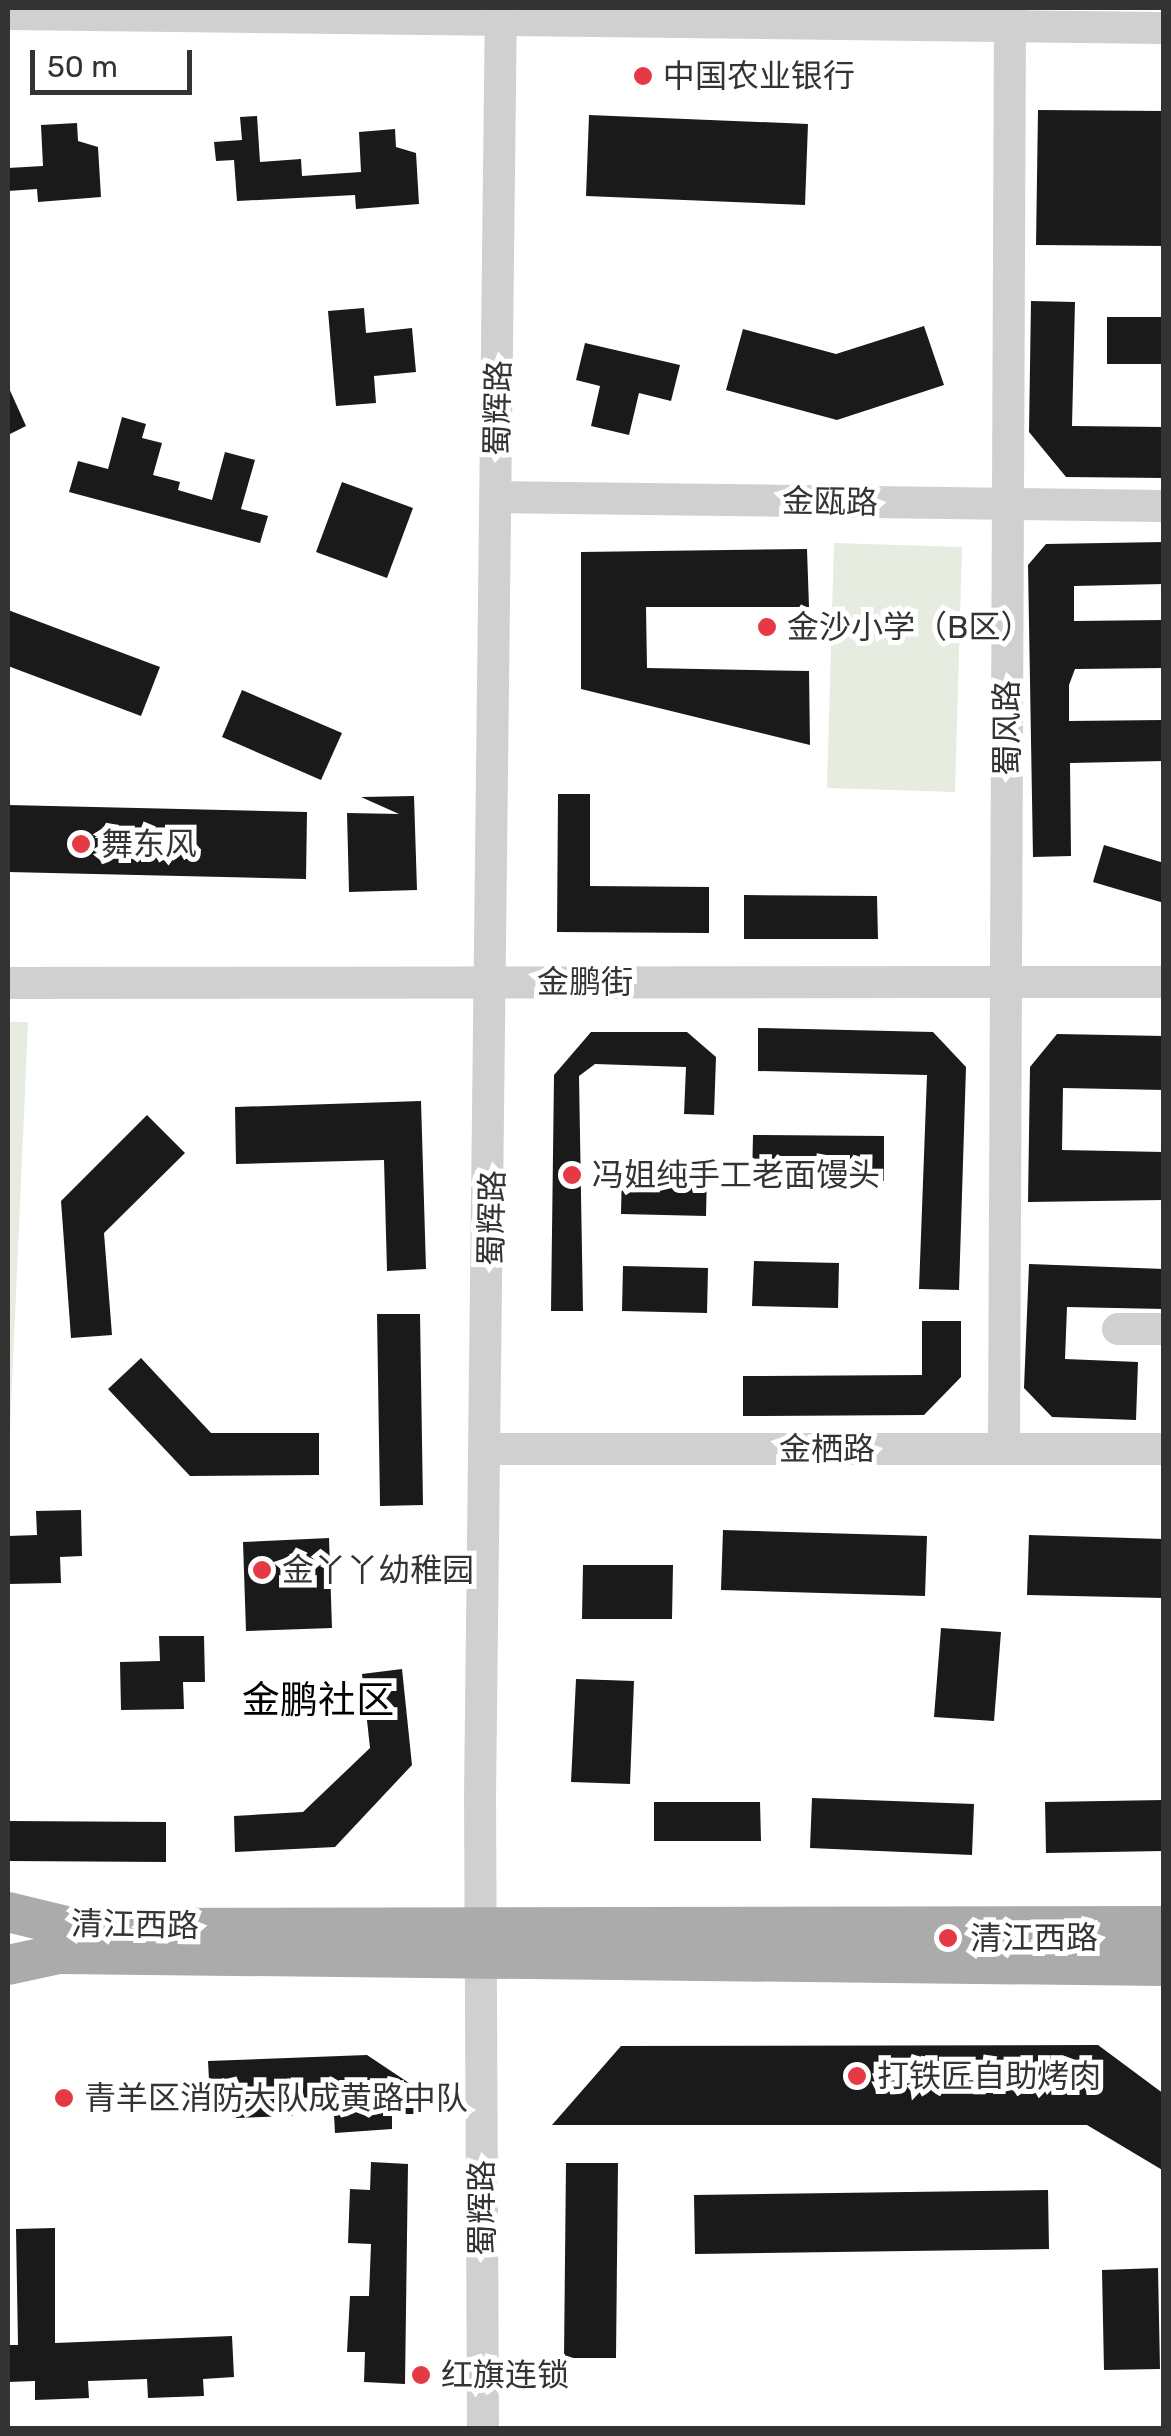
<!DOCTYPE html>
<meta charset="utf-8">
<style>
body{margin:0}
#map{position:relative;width:1171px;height:2436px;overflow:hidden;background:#fff;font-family:Rubik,"Noto Sans SC",sans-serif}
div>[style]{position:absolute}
.green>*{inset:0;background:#e6ecdf}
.building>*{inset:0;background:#1a1a1a}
.minor>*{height:32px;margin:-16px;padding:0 16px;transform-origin:16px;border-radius:16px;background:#d0d0d0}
.major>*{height:40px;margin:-20px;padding:0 20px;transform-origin:20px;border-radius:20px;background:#ababab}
.dots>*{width:28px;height:28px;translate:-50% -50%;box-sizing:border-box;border:5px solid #fff;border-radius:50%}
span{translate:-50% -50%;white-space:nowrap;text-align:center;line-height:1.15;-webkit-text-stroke:10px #fff;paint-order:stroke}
.poi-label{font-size:32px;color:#333}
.left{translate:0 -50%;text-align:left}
.street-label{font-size:32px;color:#333}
.quarter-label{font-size:38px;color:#000}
.frame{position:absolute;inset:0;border:10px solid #333;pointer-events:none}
.scale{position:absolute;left:30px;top:50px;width:162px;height:45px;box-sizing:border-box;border:5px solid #333;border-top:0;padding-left:12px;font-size:30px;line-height:35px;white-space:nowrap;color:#333;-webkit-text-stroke:8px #fff;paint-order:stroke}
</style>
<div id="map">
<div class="green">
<div style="clip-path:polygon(834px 543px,962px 547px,955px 792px,827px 788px)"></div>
<div style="clip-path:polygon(8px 1022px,28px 1022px,8px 1474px)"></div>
</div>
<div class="building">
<div style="clip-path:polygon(1038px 110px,1164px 111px,1164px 246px,1036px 245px)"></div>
<div style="clip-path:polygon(589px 115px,808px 124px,805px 205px,586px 196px)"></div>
<div style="clip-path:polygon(257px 116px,260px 162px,301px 159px,302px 176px,361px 172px,359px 132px,395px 129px,396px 147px,416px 153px,419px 204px,356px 209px,355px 195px,237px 201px,234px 160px,216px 161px,214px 142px,242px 140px,240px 117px)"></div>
<div style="clip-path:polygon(77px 123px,78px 141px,98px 147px,101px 197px,38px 202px,37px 189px,8px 191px,8px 168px,43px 166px,41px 125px)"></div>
<div style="clip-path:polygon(1031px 301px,1075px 302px,1072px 426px,1164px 427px,1164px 478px,1066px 477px,1029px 432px)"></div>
<div style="clip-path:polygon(364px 308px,366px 333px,412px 328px,416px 372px,374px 376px,376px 403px,336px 406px,328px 311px)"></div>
<div style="clip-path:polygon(1107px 317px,1164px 317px,1164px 364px,1107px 364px)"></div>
<div style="clip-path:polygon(924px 326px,944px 385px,837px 420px,726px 390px,743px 329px,836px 354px)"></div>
<div style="clip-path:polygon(585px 343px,680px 365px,671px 401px,639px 393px,629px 435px,591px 426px,600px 386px,576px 380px)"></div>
<div style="clip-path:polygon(8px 386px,26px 426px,8px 435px)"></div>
<div style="clip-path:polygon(122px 417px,146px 424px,142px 438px,162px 443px,153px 475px,180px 482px,178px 490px,212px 500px,225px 452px,255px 460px,241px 509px,268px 516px,260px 543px,69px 492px,78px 461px,108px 469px)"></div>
<div style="clip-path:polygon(342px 482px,413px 508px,387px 578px,316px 552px)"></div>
<div style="clip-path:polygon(1164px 542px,1164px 584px,1074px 586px,1074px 621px,1164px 620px,1164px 668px,1075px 669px,1069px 685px,1069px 721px,1164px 720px,1164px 761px,1070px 763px,1071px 856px,1033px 857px,1028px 565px,1046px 544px)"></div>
<div style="clip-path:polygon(807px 549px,809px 607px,646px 607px,647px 668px,809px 671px,810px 745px,581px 689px,581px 552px)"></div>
<div style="clip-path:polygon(8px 610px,160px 667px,141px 716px,8px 666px)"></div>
<div style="clip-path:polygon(242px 690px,342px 733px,321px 780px,222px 737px)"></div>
<div style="clip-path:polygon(558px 794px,590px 794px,590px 886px,709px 887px,709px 933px,557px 932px)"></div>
<div style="clip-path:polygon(414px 796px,417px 890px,349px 892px,347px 813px,399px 814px,361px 797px)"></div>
<div style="clip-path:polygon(8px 805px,307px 812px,306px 879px,8px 872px)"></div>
<div style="clip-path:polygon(1104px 845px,1164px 863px,1164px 903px,1093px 882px)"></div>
<div style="clip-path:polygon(744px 895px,877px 896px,878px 939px,744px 939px)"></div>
<div style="clip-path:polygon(758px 1028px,933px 1032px,966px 1067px,959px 1290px,919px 1289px,927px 1075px,758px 1071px)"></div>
<div style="clip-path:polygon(591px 1032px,687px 1032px,716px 1057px,714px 1115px,684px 1114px,686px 1067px,595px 1064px,579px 1076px,583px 1311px,551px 1311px,554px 1075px)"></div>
<div style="clip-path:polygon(1057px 1034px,1164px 1036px,1164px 1090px,1063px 1088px,1062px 1150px,1164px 1152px,1164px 1200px,1028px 1202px,1030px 1067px)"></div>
<div style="clip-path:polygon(421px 1101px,426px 1269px,387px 1271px,384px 1160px,236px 1164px,235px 1107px)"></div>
<div style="clip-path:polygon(147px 1115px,185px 1153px,104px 1233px,112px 1335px,71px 1338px,61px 1201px)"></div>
<div style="clip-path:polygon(753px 1135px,884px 1136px,884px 1181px,752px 1180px)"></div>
<div style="clip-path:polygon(622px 1169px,707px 1171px,706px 1216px,621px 1214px)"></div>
<div style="clip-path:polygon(754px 1261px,839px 1263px,838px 1308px,752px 1306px)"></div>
<div style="clip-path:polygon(1029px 1264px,1164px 1269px,1164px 1309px,1067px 1307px,1065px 1359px,1138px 1362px,1136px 1420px,1052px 1417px,1024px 1388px)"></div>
<div style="clip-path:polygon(623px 1266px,708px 1268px,707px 1313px,622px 1311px)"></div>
<div style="clip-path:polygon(377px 1314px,420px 1314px,423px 1505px,380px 1506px)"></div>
<div style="clip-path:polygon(922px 1321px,961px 1321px,961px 1377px,924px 1415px,743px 1416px,743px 1376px,922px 1375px)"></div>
<div style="clip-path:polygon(141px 1358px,211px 1433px,319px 1433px,319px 1475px,190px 1476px,108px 1389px)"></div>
<div style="clip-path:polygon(81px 1510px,82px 1556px,60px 1557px,61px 1583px,8px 1584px,8px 1536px,37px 1535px,36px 1511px)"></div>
<div style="clip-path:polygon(723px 1530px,927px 1536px,925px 1596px,721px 1590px)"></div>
<div style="clip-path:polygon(1029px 1535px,1164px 1539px,1164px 1598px,1027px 1595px)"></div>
<div style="clip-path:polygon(329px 1538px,332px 1628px,246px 1631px,243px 1542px)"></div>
<div style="clip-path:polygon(583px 1565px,673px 1565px,672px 1619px,582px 1619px)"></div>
<div style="clip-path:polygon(941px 1628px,1001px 1632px,994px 1721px,934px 1717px)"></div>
<div style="clip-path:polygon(159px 1636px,204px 1636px,205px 1682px,183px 1682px,184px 1709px,121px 1710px,120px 1662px,160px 1661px)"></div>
<div style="clip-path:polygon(402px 1669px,412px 1765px,335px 1847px,235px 1852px,234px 1816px,303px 1812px,370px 1748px,362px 1674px)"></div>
<div style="clip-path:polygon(576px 1679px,634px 1681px,630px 1784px,571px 1782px)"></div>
<div style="clip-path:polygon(812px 1798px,974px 1804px,972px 1855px,810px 1848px)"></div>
<div style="clip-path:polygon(1164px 1800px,1164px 1851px,1046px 1853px,1045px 1802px)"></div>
<div style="clip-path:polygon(654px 1802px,760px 1802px,761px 1841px,654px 1841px)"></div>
<div style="clip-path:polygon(8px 1821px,166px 1822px,166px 1862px,8px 1861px)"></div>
<div style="clip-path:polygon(1098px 2045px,1164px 2094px,1164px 2171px,1087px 2125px,552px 2125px,621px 2046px)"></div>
<div style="clip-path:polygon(367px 2055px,418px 2089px,418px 2114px,392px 2114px,392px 2129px,335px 2133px,333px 2097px,292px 2098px,293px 2116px,236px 2118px,236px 2098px,210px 2099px,208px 2061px)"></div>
<div style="clip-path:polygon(371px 2162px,408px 2164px,405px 2384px,364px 2382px,365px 2352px,347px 2352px,350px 2296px,369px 2296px,371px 2244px,348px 2243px,350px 2189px,370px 2190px)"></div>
<div style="clip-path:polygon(566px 2163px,618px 2163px,616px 2358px,564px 2358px)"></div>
<div style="clip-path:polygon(1048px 2190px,1049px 2249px,695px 2254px,694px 2195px)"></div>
<div style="clip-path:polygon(55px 2228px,55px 2343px,232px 2336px,234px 2377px,203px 2379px,204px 2396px,148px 2398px,147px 2379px,88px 2381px,89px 2398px,35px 2400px,35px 2381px,8px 2382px,8px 2345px,18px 2345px,16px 2229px)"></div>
<div style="clip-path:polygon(1158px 2268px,1160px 2369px,1104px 2370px,1102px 2270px)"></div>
</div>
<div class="minor">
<div style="left:8px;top:14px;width:1156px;rotate:0.69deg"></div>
<div style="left:497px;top:497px;width:667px;rotate:0.77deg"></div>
<div style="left:8px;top:983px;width:1156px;rotate:-0.05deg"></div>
<div style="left:1118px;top:1329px;width:46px"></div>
<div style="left:490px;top:1449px;width:674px"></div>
<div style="left:1004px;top:1449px;width:1441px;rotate:-89.76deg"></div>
<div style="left:483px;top:2428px;width:631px;rotate:-90.27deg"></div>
<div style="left:480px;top:1797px;width:1789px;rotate:-89.33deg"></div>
</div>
<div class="major">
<div style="left:8px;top:1912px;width:68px;rotate:13.6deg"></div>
<div style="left:74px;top:1928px;width:1090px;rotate:-0.11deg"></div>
<div style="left:8px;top:1965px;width:52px;rotate:-12.2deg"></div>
<div style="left:59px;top:1954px;width:1105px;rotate:0.62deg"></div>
</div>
<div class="dots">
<div style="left:643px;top:76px;background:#e63946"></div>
<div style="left:767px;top:627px;background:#e63946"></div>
<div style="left:81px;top:844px;background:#e63946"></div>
<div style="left:572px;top:1175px;background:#e63946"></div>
<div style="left:262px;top:1570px;background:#e63946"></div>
<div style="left:948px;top:1938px;background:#e63946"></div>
<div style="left:857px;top:2076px;background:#e63946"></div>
<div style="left:64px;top:2098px;background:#e63946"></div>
<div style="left:421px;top:2375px;background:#e63946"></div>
</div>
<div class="poi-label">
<span class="left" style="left:663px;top:76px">中国农业银行</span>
<span class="left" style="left:787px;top:627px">金沙小学（B区）</span>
<span class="left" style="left:101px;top:844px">舞东风</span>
<span class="left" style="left:592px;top:1175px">冯姐纯手工老面馒头</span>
<span class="left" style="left:282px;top:1570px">金丫丫幼稚园</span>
<span class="left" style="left:970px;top:1938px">清江西路</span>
<span class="left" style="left:877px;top:2076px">打铁匠自助烤肉</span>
<span class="left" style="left:84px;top:2098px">青羊区消防大队成黄路中队</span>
<span class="left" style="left:441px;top:2375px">红旗连锁</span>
</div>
<div class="street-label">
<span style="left:498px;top:408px;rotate:-89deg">蜀辉路</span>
<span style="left:830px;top:502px;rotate:1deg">金瓯路</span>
<span style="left:1007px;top:728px;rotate:-90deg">蜀风路</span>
<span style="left:585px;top:982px">金鹏街</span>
<span style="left:492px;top:1218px;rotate:-89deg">蜀辉路</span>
<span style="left:827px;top:1449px">金栖路</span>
<span style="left:135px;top:1925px;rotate:1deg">清江西路</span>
<span style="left:482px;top:2208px;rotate:-90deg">蜀辉路</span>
</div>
<div class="quarter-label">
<span style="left:318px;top:1701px">金鹏社区</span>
</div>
<div class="frame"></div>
<div class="scale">50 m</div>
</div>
